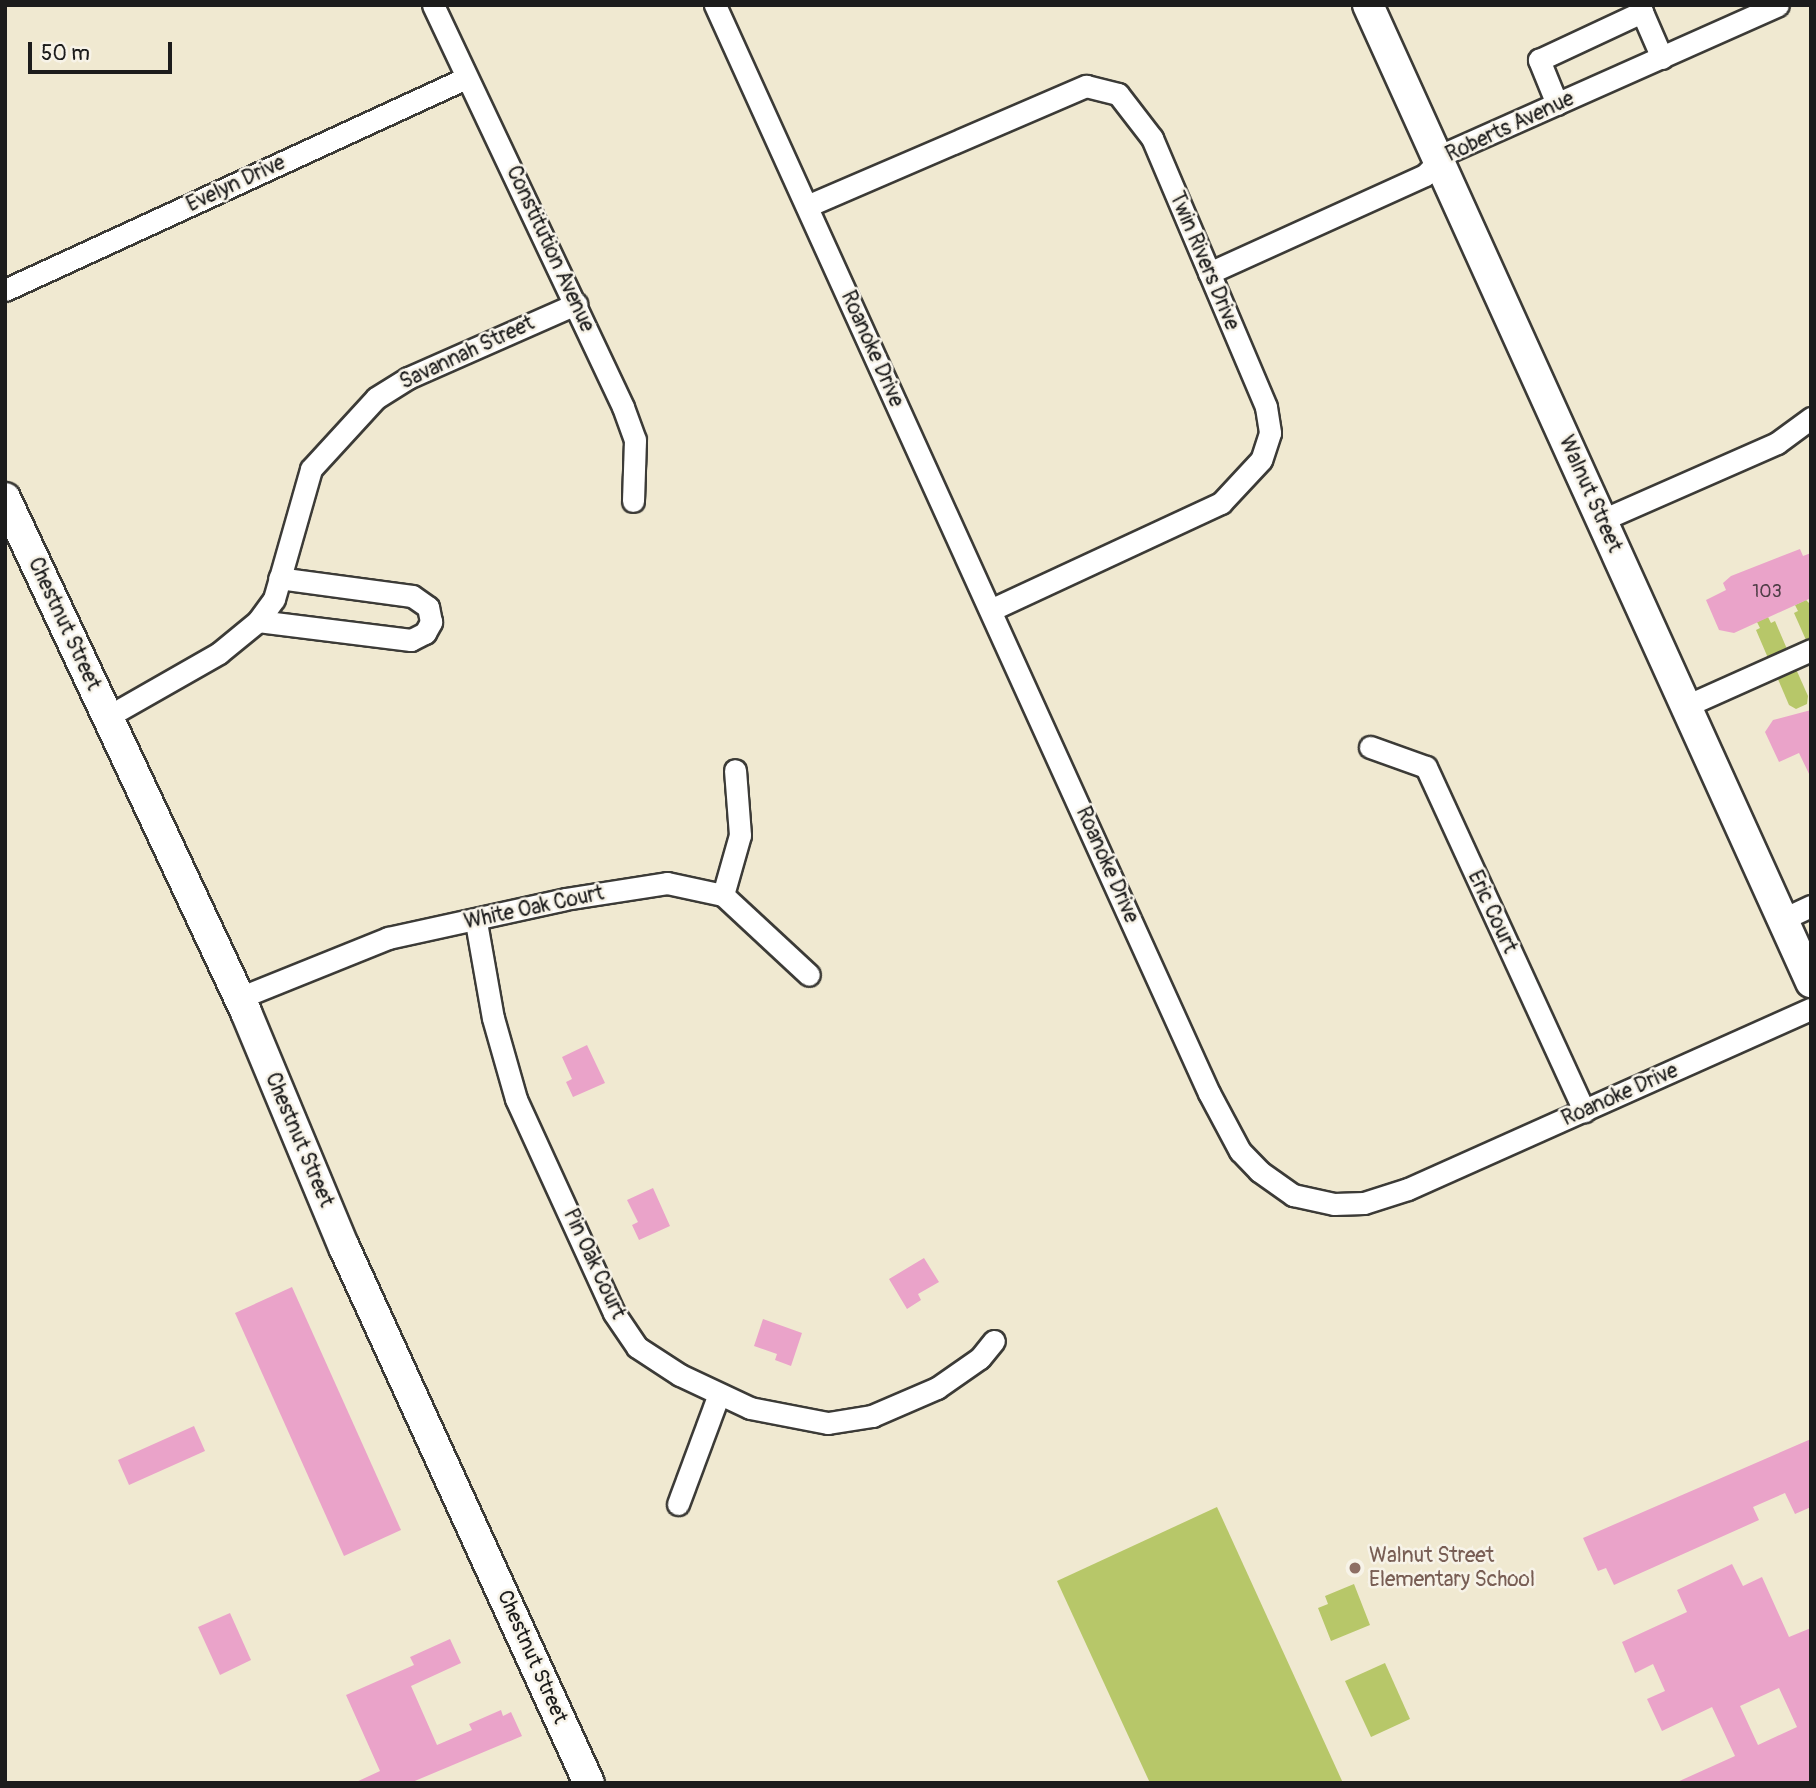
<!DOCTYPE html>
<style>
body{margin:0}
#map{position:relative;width:1816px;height:1788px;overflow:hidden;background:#f0e9d1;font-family:Pangolin,sans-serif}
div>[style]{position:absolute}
.green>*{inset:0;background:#b7c769}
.building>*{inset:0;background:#eaa3c9}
.roads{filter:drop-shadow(2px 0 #3c3b37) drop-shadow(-2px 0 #3c3b37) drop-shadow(0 2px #3c3b37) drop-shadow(0 -2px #3c3b37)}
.street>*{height:21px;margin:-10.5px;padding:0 10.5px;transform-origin:10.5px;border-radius:10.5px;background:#fff}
.secondary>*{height:30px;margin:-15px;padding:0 15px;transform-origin:15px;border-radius:15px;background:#fff}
.dots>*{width:19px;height:19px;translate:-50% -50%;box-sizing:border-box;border:4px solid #f7f3e8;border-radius:50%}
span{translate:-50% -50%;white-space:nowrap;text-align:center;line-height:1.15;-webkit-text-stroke:5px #f7f3e8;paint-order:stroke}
.number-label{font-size:18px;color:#503e47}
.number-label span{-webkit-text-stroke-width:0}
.street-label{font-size:21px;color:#1c1c1c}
.education-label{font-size:21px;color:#785e54}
.left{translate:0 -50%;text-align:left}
.frame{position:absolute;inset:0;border:7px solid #1c1c1c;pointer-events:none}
.scale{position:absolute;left:28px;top:42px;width:144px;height:32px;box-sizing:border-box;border:4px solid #1c1c1c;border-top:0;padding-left:9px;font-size:21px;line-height:24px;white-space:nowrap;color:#1c1c1c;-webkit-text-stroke:5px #f7f3e8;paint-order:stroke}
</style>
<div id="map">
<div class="green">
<div style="clip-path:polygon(1806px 600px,1811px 605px,1811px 638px,1806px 640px,1794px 613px,1798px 611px,1795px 605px)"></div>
<div style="clip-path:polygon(1768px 617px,1771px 623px,1775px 621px,1787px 649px,1768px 658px,1756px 630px,1760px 628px,1757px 622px)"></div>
<div style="clip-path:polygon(1796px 669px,1808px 696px,1807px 704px,1796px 709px,1789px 705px,1777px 677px)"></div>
<div style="clip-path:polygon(1217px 1507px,1343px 1783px,1150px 1783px,1057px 1581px)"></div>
<div style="clip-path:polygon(1354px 1584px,1370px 1625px,1331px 1641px,1318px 1608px,1328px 1604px,1325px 1596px)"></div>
<div style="clip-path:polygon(1385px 1663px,1410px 1719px,1371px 1737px,1345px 1681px)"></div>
</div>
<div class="building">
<div style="clip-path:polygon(1800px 549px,1803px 556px,1811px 553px,1811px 598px,1734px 633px,1719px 630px,1706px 600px,1726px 590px,1723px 583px,1731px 576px)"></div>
<div style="clip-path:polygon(1811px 710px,1811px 778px,1799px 753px,1779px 762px,1765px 732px,1773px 720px)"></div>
<div style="clip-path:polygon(587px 1045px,605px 1083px,573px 1097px,566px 1082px,572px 1079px,562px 1057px)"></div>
<div style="clip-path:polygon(653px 1188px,670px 1226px,639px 1240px,632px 1225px,638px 1222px,627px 1200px)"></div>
<div style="clip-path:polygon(924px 1258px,939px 1282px,918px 1294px,921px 1300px,907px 1309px,889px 1279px)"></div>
<div style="clip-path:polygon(292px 1287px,401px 1530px,344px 1556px,235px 1313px)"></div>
<div style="clip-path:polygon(763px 1319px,802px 1333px,791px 1366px,775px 1360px,777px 1354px,754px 1346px)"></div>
<div style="clip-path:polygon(194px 1426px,205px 1451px,129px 1485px,118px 1460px)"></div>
<div style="clip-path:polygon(1811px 1439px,1811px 1507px,1795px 1514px,1785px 1493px,1753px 1507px,1759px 1520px,1614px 1585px,1606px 1568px,1598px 1571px,1583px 1538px)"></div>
<div style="clip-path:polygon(evenodd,1732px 1564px,1743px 1586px,1762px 1577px,1789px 1637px,1811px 1628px,1811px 1783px,1675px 1783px,1735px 1756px,1712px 1707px,1662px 1731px,1647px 1699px,1665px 1691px,1653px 1664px,1635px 1673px,1622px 1642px,1687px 1612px,1677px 1590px,1732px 1564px,1779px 1688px,1797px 1727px,1758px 1745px,1740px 1706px,1779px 1688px)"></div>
<div style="clip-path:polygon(230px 1613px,251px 1660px,220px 1675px,198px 1627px)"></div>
<div style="clip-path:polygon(450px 1639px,461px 1663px,411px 1686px,437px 1745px,472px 1730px,469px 1724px,501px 1710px,503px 1716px,511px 1712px,522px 1736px,410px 1783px,354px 1783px,380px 1771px,346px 1695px,414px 1665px,410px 1657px)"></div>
</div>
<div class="roads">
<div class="street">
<div style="left:433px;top:5px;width:445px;rotate:64.7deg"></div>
<div style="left:623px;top:407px;width:35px;rotate:70deg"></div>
<div style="left:635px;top:440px;width:61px;rotate:91.9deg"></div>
<div style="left:715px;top:5px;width:1195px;rotate:65.58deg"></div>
<div style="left:1209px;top:1093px;width:66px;rotate:61.9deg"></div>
<div style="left:1240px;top:1151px;width:28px;rotate:46deg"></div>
<div style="left:1259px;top:1171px;width:42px;rotate:35.2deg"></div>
<div style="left:1293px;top:1195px;width:42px;rotate:12.4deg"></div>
<div style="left:1334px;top:1204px;width:30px;rotate:-2deg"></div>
<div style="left:1364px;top:1203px;width:46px;rotate:-17.7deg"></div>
<div style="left:1408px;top:1189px;width:441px;rotate:-24.1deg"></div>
<div style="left:1557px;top:104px;width:48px;rotate:-112.2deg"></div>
<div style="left:1539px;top:60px;width:114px;rotate:-25deg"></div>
<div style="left:1642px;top:12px;width:50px;rotate:66.5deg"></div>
<div style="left:807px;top:206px;width:304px;rotate:-23.3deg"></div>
<div style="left:1086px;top:86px;width:33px;rotate:14deg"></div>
<div style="left:1118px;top:94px;width:56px;rotate:52.3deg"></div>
<div style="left:1152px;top:138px;width:292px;rotate:67deg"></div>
<div style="left:1266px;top:407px;width:26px;rotate:81deg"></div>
<div style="left:1270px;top:433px;width:28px;rotate:108deg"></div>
<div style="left:1261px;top:460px;width:59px;rotate:132.9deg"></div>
<div style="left:1221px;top:503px;width:254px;rotate:155.1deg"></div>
<div style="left:1209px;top:273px;width:237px;rotate:-24.4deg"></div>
<div style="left:1425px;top:175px;width:30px;rotate:-46deg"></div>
<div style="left:1446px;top:153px;width:363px;rotate:-24deg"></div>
<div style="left:5px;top:290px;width:507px;rotate:-24.7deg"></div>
<div style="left:1602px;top:520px;width:191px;rotate:-23.7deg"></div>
<div style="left:1777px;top:443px;width:42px;rotate:-36.3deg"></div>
<div style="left:258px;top:621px;width:154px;rotate:7.1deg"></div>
<div style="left:411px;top:640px;width:16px;rotate:-27deg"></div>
<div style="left:425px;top:633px;width:13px;rotate:-61deg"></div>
<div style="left:431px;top:622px;width:15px;rotate:-101deg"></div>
<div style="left:428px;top:607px;width:19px;rotate:-145deg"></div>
<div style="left:412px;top:596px;width:134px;rotate:-172.3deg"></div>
<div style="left:1686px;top:706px;width:137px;rotate:-24.1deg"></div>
<div style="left:107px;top:717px;width:129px;rotate:-29.7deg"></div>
<div style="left:219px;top:653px;width:50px;rotate:-39.4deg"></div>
<div style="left:258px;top:621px;width:27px;rotate:-54deg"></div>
<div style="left:274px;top:599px;width:135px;rotate:-74.1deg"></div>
<div style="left:311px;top:469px;width:96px;rotate:-47.5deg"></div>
<div style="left:376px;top:398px;width:38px;rotate:-32deg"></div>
<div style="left:408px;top:378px;width:184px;rotate:-23.8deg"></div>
<div style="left:1370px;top:747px;width:59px;rotate:19.7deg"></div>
<div style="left:1426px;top:767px;width:379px;rotate:65.3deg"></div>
<div style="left:723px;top:895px;width:62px;rotate:-74.2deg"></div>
<div style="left:740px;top:835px;width:65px;rotate:-94.4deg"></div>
<div style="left:1781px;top:920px;width:33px;rotate:-25deg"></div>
<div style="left:476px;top:922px;width:97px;rotate:80deg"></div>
<div style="left:493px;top:1018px;width:84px;rotate:74.1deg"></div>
<div style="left:516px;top:1099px;width:235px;rotate:65.4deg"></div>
<div style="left:614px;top:1313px;width:41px;rotate:55.9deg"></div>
<div style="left:637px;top:1347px;width:51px;rotate:33.1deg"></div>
<div style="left:680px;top:1375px;width:77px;rotate:25.2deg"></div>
<div style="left:750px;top:1408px;width:79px;rotate:10.9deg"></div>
<div style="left:828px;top:1423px;width:45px;rotate:-9deg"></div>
<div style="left:872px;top:1416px;width:71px;rotate:-23.3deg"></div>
<div style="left:937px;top:1388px;width:52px;rotate:-34.9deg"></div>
<div style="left:980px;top:1358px;width:22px;rotate:-51deg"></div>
<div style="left:239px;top:998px;width:161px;rotate:-21.9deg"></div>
<div style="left:388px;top:938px;width:181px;rotate:-12.4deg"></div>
<div style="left:565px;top:899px;width:103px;rotate:-8.9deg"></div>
<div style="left:667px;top:883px;width:57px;rotate:12.1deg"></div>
<div style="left:723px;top:895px;width:117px;rotate:42.9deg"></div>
<div style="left:678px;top:1504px;width:117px;rotate:-69.6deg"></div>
</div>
<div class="secondary">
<div style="left:1368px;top:5px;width:1073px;rotate:65.61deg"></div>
<div style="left:5px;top:498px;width:568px;rotate:64.88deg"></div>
<div style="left:246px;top:1012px;width:255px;rotate:67.4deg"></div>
<div style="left:344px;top:1247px;width:589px;rotate:65.44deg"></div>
</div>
</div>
<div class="dots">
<div style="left:1355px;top:1568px;background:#8d6e63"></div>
</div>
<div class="number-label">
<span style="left:1767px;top:592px">103</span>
</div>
<div class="street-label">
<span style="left:1510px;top:127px;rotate:-25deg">Roberts Avenue</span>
<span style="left:236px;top:184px;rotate:-25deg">Evelyn Drive</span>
<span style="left:550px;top:249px;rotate:65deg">Constitution Avenue</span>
<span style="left:1204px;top:261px;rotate:67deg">Twin Rivers Drive</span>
<span style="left:872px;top:349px;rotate:66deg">Roanoke Drive</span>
<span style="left:467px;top:353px;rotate:-25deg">Savannah Street</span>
<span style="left:1590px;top:494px;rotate:66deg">Walnut Street</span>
<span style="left:64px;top:624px;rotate:65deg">Chestnut Street</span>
<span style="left:1107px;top:865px;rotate:66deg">Roanoke Drive</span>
<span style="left:534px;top:908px;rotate:-12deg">White Oak Court</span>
<span style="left:1492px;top:912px;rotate:65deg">Eric Court</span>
<span style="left:1620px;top:1095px;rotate:-24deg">Roanoke Drive</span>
<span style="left:299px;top:1140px;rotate:67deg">Chestnut Street</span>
<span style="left:594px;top:1264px;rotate:65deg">Pin Oak Court</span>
<span style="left:532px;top:1657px;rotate:66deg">Chestnut Street</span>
</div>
<div class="education-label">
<span class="left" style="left:1369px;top:1568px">Walnut Street<br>Elementary School</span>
</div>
<div class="frame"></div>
<div class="scale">50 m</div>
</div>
